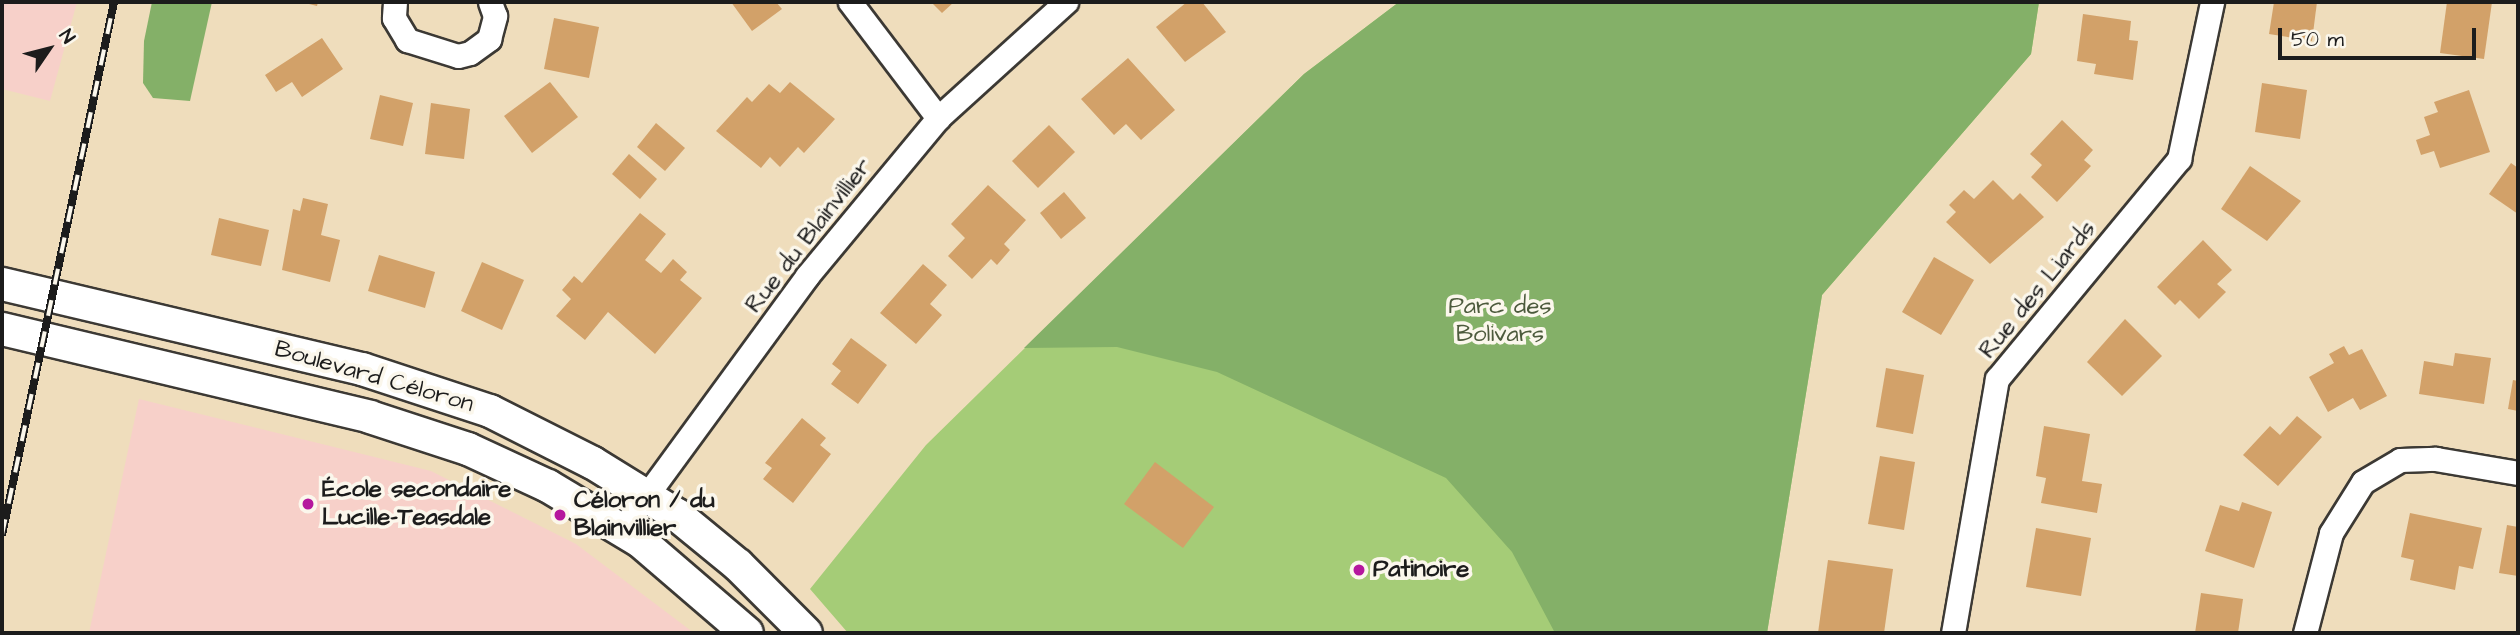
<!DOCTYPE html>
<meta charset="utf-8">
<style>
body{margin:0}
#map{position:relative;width:2520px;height:635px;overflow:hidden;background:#efddbc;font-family:"Architects Daughter",sans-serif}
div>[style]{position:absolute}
.built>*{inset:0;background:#f7d0c9}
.green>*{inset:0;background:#a5cc77}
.forest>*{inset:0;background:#84b068}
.building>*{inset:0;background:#d2a169}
.roads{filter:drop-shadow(2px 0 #3c3934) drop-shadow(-2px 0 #3c3934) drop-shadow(0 2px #3c3934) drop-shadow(0 -2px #3c3934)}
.street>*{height:23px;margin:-11.5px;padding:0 11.5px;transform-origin:11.5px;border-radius:11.5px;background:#fff}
.secondary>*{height:32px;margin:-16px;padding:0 16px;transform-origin:16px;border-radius:16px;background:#fff}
.rail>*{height:8px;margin-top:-4px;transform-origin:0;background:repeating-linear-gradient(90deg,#fbf7ec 0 16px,#1c1c1c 0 32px);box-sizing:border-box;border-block:2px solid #1c1c1c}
.dots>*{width:19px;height:19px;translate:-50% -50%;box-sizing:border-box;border:4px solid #fbf7ec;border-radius:50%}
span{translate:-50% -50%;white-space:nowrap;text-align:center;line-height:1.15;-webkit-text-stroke:7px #fbf7ec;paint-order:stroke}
.street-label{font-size:24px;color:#1c1c1c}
.park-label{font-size:24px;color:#4c5a3c}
.poi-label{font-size:24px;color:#1c1c1c;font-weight:700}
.left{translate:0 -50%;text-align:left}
.frame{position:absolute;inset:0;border:4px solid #1c1c1c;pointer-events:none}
.north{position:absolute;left:14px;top:14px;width:70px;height:70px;-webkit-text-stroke:5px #fbf7ec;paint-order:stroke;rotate:55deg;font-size:19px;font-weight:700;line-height:28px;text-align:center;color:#1c1c1c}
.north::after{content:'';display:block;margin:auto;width:24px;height:32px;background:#1c1c1c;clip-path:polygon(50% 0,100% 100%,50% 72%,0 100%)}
.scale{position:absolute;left:2278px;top:28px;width:198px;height:32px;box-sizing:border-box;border:4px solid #1c1c1c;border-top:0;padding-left:9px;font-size:21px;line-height:24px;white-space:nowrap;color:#1c1c1c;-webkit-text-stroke:5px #fbf7ec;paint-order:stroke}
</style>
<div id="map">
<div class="built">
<div style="clip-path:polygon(2px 2px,77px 2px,50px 101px,2px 89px)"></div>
<div style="clip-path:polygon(139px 399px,431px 471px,576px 544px,694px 633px,89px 633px)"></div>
</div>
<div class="green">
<div style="clip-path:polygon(1399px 2px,2039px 2px,2031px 54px,1822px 295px,1767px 633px,848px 633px,810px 589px,926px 445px,1304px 74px)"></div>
</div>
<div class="forest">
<div style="clip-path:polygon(152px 2px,212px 2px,190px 101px,153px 98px,143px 83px,144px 41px)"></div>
<div style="clip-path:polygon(1399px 2px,2039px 2px,2031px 54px,1822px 295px,1767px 633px,1555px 633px,1512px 552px,1446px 478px,1217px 372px,1117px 347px,1024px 348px,1304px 74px)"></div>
</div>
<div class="building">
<div style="clip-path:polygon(301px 2px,318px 2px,317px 6px)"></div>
<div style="clip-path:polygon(731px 2px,776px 2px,782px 9px,752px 31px)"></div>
<div style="clip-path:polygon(931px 2px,954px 2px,942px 13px)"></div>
<div style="clip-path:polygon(1187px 2px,1202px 2px,1226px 32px,1185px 62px,1156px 27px)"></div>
<div style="clip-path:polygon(2274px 2px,2317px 2px,2312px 41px,2269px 34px)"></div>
<div style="clip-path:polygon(2447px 2px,2492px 2px,2484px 59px,2440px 53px)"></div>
<div style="clip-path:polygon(2083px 14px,2131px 21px,2129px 40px,2138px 41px,2133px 80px,2094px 74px,2096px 64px,2077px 61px)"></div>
<div style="clip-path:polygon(554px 18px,599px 27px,589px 78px,544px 69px)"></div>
<div style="clip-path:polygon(322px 38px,343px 69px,302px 97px,292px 82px,276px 92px,265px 75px)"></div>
<div style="clip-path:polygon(1128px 58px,1175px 110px,1141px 140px,1126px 124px,1114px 135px,1081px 99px)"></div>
<div style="clip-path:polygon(550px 82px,578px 117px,532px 153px,504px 116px)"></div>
<div style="clip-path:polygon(790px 82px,835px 119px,804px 153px,798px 147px,780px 167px,770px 157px,761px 168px,716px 131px,747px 97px,752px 102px,769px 84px,780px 93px)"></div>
<div style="clip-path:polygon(2262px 83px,2307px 90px,2300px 139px,2255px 132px)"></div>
<div style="clip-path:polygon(2469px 90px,2490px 152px,2440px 168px,2434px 151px,2421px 155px,2416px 140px,2430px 135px,2424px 117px,2438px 112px,2434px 102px)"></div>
<div style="clip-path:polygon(380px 95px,413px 103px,403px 146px,370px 139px)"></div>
<div style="clip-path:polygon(431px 103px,470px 109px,464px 159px,425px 154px)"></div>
<div style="clip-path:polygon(2062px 120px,2093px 150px,2084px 160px,2091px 166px,2057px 202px,2031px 177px,2042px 165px,2030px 154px)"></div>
<div style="clip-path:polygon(656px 123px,685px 148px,665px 171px,637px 147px)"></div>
<div style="clip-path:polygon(1049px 125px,1075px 152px,1038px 188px,1012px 161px)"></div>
<div style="clip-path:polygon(629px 154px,657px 179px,640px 199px,612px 174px)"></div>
<div style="clip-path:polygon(2511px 163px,2518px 168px,2518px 214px,2489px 194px)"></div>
<div style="clip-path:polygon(2250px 166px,2301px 201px,2267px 241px,2221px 209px)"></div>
<div style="clip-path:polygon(1993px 180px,2013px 200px,2020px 193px,2044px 217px,1990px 264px,1946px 222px,1956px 212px,1949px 205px,1964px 190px,1974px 199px)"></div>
<div style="clip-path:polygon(988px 185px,1026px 220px,1004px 244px,1010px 250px,997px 265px,991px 259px,972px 279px,948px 256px,965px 238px,951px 224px)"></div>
<div style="clip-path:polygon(1064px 192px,1086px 218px,1061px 239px,1040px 213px)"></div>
<div style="clip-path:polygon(303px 198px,328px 204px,321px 235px,340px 240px,330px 282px,282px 270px,293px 209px,300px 211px)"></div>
<div style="clip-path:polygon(640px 213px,666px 234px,645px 260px,661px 273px,673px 259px,687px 272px,680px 280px,702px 298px,655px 354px,608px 312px,585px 340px,556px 316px,571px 299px,562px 290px,574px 276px,582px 283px)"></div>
<div style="clip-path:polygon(219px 218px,269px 230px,261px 266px,211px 255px)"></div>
<div style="clip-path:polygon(2203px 240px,2232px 270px,2217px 284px,2226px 292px,2199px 319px,2180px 300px,2175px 305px,2157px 287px)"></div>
<div style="clip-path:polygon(379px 255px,435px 272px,425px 308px,368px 291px)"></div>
<div style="clip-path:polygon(1934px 257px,1974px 280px,1941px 335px,1902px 312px)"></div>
<div style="clip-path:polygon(482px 262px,524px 280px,502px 330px,461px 311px)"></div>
<div style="clip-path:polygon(923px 264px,947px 285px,930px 304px,942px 315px,916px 344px,880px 313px)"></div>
<div style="clip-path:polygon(2125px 319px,2162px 356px,2122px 396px,2087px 362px)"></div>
<div style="clip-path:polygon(851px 338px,887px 365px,858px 404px,831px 384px,841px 371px,832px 364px)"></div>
<div style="clip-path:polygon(2344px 346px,2349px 355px,2362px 349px,2387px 396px,2360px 410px,2353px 398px,2328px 412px,2309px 377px,2334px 363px,2329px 354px)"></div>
<div style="clip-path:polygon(2455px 353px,2491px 358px,2484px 404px,2419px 394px,2424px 361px,2453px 366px)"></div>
<div style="clip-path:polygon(1886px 368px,1924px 375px,1913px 434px,1876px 427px)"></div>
<div style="clip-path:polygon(2513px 380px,2518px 381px,2518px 411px,2508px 409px)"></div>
<div style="clip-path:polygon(2297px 416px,2322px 437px,2278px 486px,2243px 455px,2270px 426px,2280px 435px)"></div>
<div style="clip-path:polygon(802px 418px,826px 438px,820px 445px,831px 454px,793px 503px,763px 479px,772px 468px,765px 463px)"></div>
<div style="clip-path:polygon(2044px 426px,2090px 434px,2082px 481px,2102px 484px,2097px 513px,2041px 503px,2046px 478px,2036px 476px)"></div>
<div style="clip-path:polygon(1880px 456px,1915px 462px,1904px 530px,1868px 524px)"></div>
<div style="clip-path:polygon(1155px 462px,1214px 507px,1183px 548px,1124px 504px)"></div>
<div style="clip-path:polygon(2242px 502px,2272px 512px,2254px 568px,2205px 551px,2220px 505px,2239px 511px)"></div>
<div style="clip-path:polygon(2410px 513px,2482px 528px,2473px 569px,2459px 566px,2455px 590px,2410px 580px,2414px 560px,2401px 557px)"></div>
<div style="clip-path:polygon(2507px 525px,2518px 527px,2518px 576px,2499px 573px)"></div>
<div style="clip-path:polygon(2036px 528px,2091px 538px,2081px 596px,2026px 587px)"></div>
<div style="clip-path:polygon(1828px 560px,1893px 569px,1884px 633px,1818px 633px)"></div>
<div style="clip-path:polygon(2201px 593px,2243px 599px,2238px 633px,2195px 633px)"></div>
</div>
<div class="roads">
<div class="street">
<div style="left:395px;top:2px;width:16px;rotate:94deg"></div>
<div style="left:394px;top:18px;width:26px;rotate:59deg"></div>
<div style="left:407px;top:40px;width:53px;rotate:17.4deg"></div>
<div style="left:458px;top:56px;width:12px;rotate:-14deg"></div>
<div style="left:470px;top:53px;width:24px;rotate:-36deg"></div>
<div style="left:489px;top:39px;width:24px;rotate:-75deg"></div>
<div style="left:495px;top:16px;width:15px;rotate:-110deg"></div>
<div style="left:850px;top:2px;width:146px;rotate:52.8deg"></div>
<div style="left:622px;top:529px;width:313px;rotate:-53.8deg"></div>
<div style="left:807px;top:276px;width:205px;rotate:-50.3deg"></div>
<div style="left:938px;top:118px;width:173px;rotate:-42.2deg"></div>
<div style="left:1953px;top:633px;width:258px;rotate:-80.2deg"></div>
<div style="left:1997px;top:379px;width:286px;rotate:-50.4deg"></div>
<div style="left:2179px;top:159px;width:160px;rotate:-78.1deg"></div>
<div style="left:2305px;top:633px;width:103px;rotate:-75.4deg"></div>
<div style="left:2331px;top:533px;width:60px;rotate:-57.9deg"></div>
<div style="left:2363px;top:482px;width:43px;rotate:-30.7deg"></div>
<div style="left:2400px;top:460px;width:36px;rotate:-2deg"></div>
<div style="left:2436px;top:459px;width:83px;rotate:9.7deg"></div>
</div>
<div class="secondary">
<div style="left:2px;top:284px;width:370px;rotate:13.3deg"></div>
<div style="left:362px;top:369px;width:135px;rotate:18.2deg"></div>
<div style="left:490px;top:411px;width:115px;rotate:26.8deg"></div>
<div style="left:593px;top:463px;width:99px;rotate:31.8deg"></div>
<div style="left:677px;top:515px;width:79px;rotate:39.3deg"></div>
<div style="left:738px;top:565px;width:96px;rotate:45deg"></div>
<div style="left:2px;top:329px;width:378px;rotate:13.4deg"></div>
<div style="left:370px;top:417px;width:103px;rotate:18.1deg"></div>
<div style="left:468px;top:449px;width:88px;rotate:24.8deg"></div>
<div style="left:548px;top:486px;width:107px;rotate:30.9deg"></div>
<div style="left:640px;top:541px;width:141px;rotate:40.7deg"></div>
</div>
</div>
<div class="rail">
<div style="left:2px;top:535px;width:545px;rotate:-78.13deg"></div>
</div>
<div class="dots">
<div style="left:308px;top:504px;background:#b5179e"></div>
<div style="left:560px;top:515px;background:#b5179e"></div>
<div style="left:1359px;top:570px;background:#b5179e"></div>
</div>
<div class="street-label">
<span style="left:809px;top:236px;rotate:-52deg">Rue du Blainvillier</span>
<span style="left:2038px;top:290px;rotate:-51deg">Rue des Liards</span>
<span style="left:374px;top:377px;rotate:16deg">Boulevard Céloron</span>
</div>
<div class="park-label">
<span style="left:1500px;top:321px">Parc des<br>Bolivars</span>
</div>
<div class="poi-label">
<span class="left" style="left:322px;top:504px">École secondaire<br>Lucille-Teasdale</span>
<span class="left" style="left:574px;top:515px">Céloron / du<br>Blainvillier</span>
<span class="left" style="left:1373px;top:570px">Patinoire</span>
</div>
<div class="frame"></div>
<div class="north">N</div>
<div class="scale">50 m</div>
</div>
